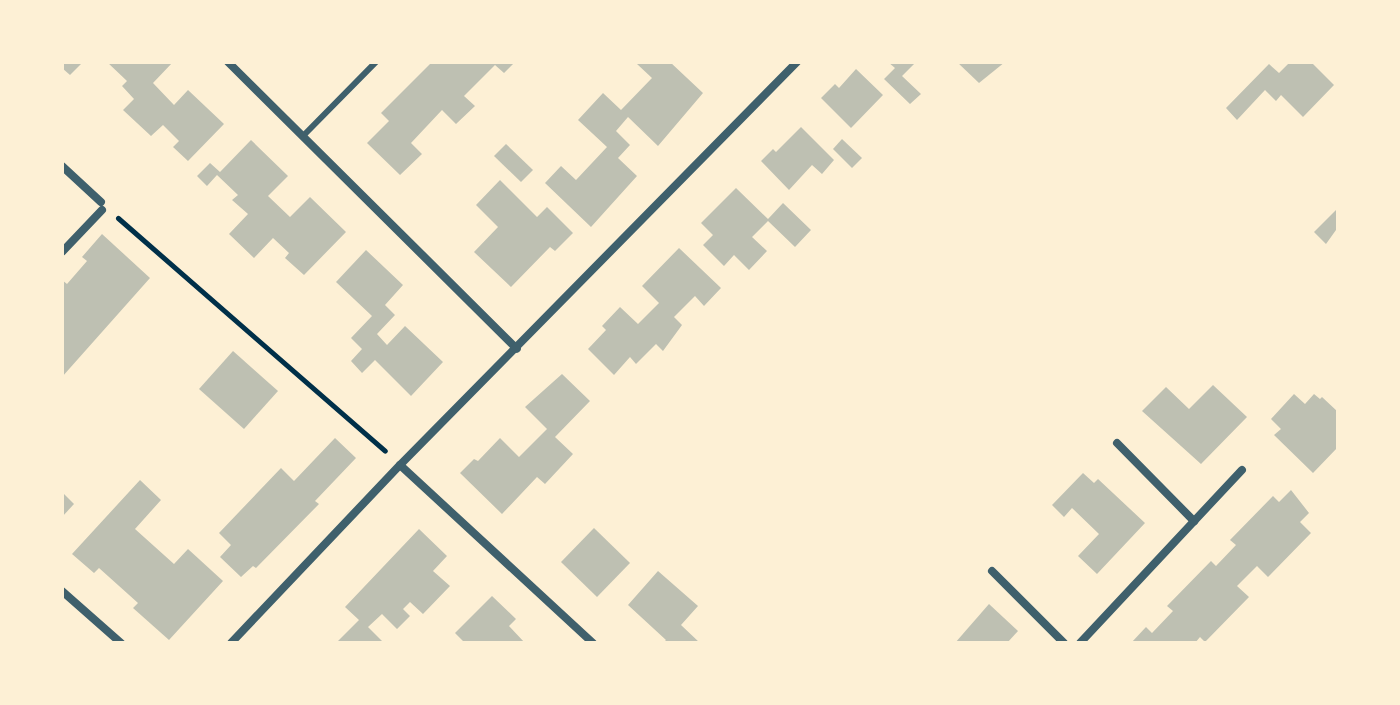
<!DOCTYPE html>
<style>
body{margin:0}
#map{position:relative;width:1400px;height:705px;overflow:hidden;background:#fdf0d5;font-family:"Space Grotesk",sans-serif}
div>[style]{position:absolute}
.building>*{inset:0;background:#bec0b2}
.path>*{height:5px;margin:-2.5px;padding:0 2.5px;transform-origin:2.5px;border-radius:2.5px;background:#003049}
.service>*{height:6px;margin:-3px;padding:0 3px;transform-origin:3px;border-radius:3px;background:#3f606c}
.minor>*{height:8px;margin:-4px;padding:0 4px;transform-origin:4px;border-radius:4px;background:#3f606c}
span{translate:-50% -50%;white-space:nowrap;text-align:center;line-height:1.15;-webkit-text-stroke:6px #fdf0d5;paint-order:stroke}
.frame{position:absolute;inset:0;border:64px solid #fdf0d5;pointer-events:none}
</style>
<div id="map">
<div class="building">
<div style="clip-path:polygon(62px 62px,83px 62px,70px 75px,62px 68px)"></div>
<div style="clip-path:polygon(107px 62px,173px 62px,153px 83px,174px 105px,188px 90px,224px 124px,188px 161px,173px 147px,179px 141px,163px 125px,151px 136px,123px 110px,134px 99px,122px 86px,127px 81px)"></div>
<div style="clip-path:polygon(432px 62px,515px 62px,504px 73px,495px 65px,464px 96px,475px 106px,456px 124px,442px 110px,411px 143px,422px 154px,400px 175px,367px 143px,389px 121px,381px 113px)"></div>
<div style="clip-path:polygon(639px 62px,670px 62px,703px 93px,658px 146px,628px 117px,616px 131px,630px 145px,618px 158px,637px 176px,591px 227px,545px 183px,561px 166px,576px 180px,607px 147px,578px 120px,603px 93px,621px 110px,652px 78px,637px 64px)"></div>
<div style="clip-path:polygon(888px 62px,916px 62px,902px 76px,921px 94px,910px 104px,884px 79px,895px 68px)"></div>
<div style="clip-path:polygon(957px 62px,1005px 62px,979px 83px)"></div>
<div style="clip-path:polygon(1290px 62px,1311px 62px,1334px 85px,1303px 117px,1281px 95px,1276px 101px,1265px 90px,1237px 120px,1226px 108px,1269px 64px,1279px 73px)"></div>
<div style="clip-path:polygon(856px 69px,883px 95px,851px 128px,821px 98px,835px 84px,839px 88px)"></div>
<div style="clip-path:polygon(801px 127px,834px 160px,822px 174px,812px 165px,789px 190px,761px 161px,773px 149px,776px 152px)"></div>
<div style="clip-path:polygon(842px 139px,862px 158px,852px 168px,833px 149px)"></div>
<div style="clip-path:polygon(251px 140px,288px 176px,268px 196px,290px 217px,310px 197px,346px 232px,304px 275px,285px 258px,289px 253px,273px 238px,254px 258px,229px 234px,248px 214px,232px 200px,238px 195px,217px 175px,207px 186px,197px 176px,210px 163px,220px 172px)"></div>
<div style="clip-path:polygon(506px 144px,533px 170px,521px 182px,494px 156px)"></div>
<div style="clip-path:polygon(500px 180px,537px 217px,547px 207px,573px 233px,555px 251px,550px 247px,511px 287px,474px 252px,498px 227px,476px 205px)"></div>
<div style="clip-path:polygon(736px 188px,768px 219px,783px 203px,811px 230px,795px 247px,768px 221px,752px 237px,767px 251px,749px 270px,734px 255px,724px 266px,703px 245px,713px 235px,701px 223px)"></div>
<div style="clip-path:polygon(1338px 208px,1338px 233px,1336px 230px,1326px 244px,1314px 232px)"></div>
<div style="clip-path:polygon(102px 234px,150px 278px,62px 377px,62px 280px,67px 284px,87px 261px,82px 257px)"></div>
<div style="clip-path:polygon(679px 248px,721px 288px,704px 306px,695px 296px,674px 317px,682px 325px,663px 351px,656px 344px,636px 364px,630px 357px,614px 375px,588px 349px,606px 330px,602px 326px,620px 307px,638px 324px,659px 303px,642px 286px)"></div>
<div style="clip-path:polygon(366px 250px,403px 285px,385px 305px,395px 315px,377px 334px,387px 345px,405px 326px,443px 362px,411px 396px,375px 360px,362px 373px,351px 361px,362px 349px,351px 338px,372px 316px,336px 282px)"></div>
<div style="clip-path:polygon(233px 351px,278px 391px,244px 429px,199px 389px)"></div>
<div style="clip-path:polygon(562px 374px,590px 401px,555px 437px,573px 454px,545px 484px,537px 477px,502px 514px,460px 473px,474px 459px,478px 461px,500px 438px,519px 457px,547px 429px,525px 407px)"></div>
<div style="clip-path:polygon(1213px 385px,1247px 417px,1201px 464px,1142px 411px,1166px 387px,1189px 409px)"></div>
<div style="clip-path:polygon(1294px 394px,1305px 404px,1314px 394px,1320px 399px,1322px 397px,1338px 412px,1338px 447px,1313px 473px,1274px 435px,1281px 429px,1271px 419px)"></div>
<div style="clip-path:polygon(335px 438px,356px 458px,315px 501px,319px 504px,256px 568px,253px 566px,241px 577px,220px 557px,231px 545px,219px 533px,281px 468px,294px 481px)"></div>
<div style="clip-path:polygon(1083px 473px,1094px 483px,1098px 479px,1145px 523px,1097px 574px,1078px 556px,1099px 534px,1072px 508px,1064px 517px,1052px 505px)"></div>
<div style="clip-path:polygon(140px 480px,161px 500px,135px 529px,174px 564px,188px 549px,223px 581px,169px 640px,133px 608px,138px 603px,99px 568px,94px 573px,72px 554px)"></div>
<div style="clip-path:polygon(1291px 490px,1309px 513px,1300px 522px,1311px 533px,1268px 577px,1257px 566px,1237px 586px,1249px 597px,1205px 642px,1200px 637px,1195px 643px,1131px 643px,1146px 627px,1152px 633px,1173px 611px,1167px 606px,1211px 561px,1216px 566px,1236px 545px,1230px 540px,1273px 496px,1279px 502px)"></div>
<div style="clip-path:polygon(62px 492px,74px 504px,62px 517px)"></div>
<div style="clip-path:polygon(594px 528px,630px 563px,597px 597px,561px 562px)"></div>
<div style="clip-path:polygon(419px 529px,447px 556px,433px 571px,450px 586px,423px 614px,410px 602px,403px 609px,410px 616px,397px 629px,382px 614px,368px 627px,384px 643px,336px 643px,359px 620px,345px 607px)"></div>
<div style="clip-path:polygon(658px 571px,698px 606px,681px 625px,700px 643px,663px 643px,666px 640px,628px 605px)"></div>
<div style="clip-path:polygon(492px 596px,516px 619px,509px 626px,525px 643px,465px 643px,455px 633px)"></div>
<div style="clip-path:polygon(989px 604px,1018px 631px,1007px 643px,955px 643px)"></div>
</div>
<div class="path">
<div style="left:118px;top:218px;width:354px;rotate:41.1deg"></div>
</div>
<div class="service">
<div style="left:303px;top:136px;width:104px;rotate:-45.4deg"></div>
</div>
<div class="minor">
<div style="left:228px;top:62px;width:407px;rotate:44.8deg"></div>
<div style="left:62px;top:166px;width:53px;rotate:42.7deg"></div>
<div style="left:62px;top:252px;width:58px;rotate:-46.4deg"></div>
<div style="left:1117px;top:443px;width:110px;rotate:45.4deg"></div>
<div style="left:400px;top:465px;width:263px;rotate:42.7deg"></div>
<div style="left:992px;top:571px;width:102px;rotate:45deg"></div>
<div style="left:62px;top:591px;width:79px;rotate:41.4deg"></div>
<div style="left:231px;top:643px;width:245px;rotate:-46.5deg"></div>
<div style="left:400px;top:465px;width:566px;rotate:-45.43deg"></div>
<div style="left:1080px;top:643px;width:237px;rotate:-46.9deg"></div>
</div>
<div class="frame"></div>
</div>
